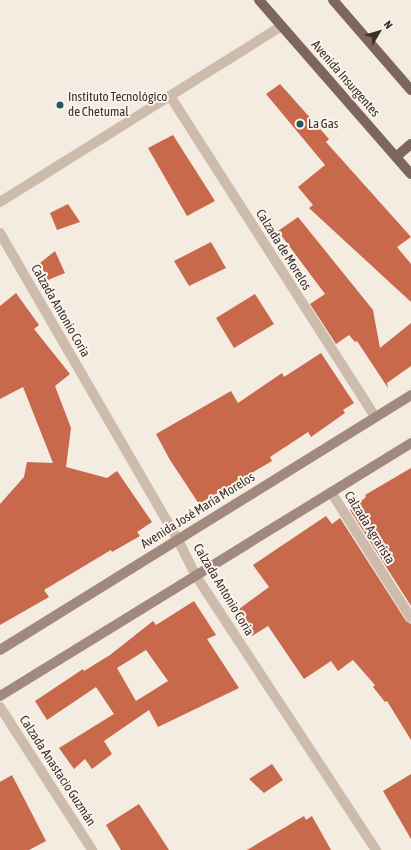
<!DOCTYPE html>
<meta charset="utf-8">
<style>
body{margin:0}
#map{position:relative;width:411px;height:850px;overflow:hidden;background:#f4ebe1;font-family:"Asap Condensed",sans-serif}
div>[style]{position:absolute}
.building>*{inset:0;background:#c8694b}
.street>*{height:10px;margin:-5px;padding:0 5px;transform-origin:5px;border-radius:5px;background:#cdbbac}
.secondary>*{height:10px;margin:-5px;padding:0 5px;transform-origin:5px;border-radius:5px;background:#a18a7d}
.primary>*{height:10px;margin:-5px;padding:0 5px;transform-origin:5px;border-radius:5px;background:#7d675c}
.dots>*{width:11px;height:11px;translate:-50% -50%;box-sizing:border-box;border:2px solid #fbf5ee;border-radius:50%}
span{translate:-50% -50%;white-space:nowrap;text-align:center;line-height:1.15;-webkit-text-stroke:4px #fbf5ee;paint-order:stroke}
.street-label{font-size:13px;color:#3b302b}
.poi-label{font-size:13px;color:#3b302b}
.left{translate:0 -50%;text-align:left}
.north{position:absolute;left:359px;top:12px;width:40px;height:40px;-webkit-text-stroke:3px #fbf5ee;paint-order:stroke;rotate:52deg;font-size:11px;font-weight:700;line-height:16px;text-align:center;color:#3b302b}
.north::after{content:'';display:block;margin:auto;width:14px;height:18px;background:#3b302b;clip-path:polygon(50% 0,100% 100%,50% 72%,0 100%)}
</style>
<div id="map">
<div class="building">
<div style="clip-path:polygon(280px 84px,329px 139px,326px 142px,411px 237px,397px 247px,411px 264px,411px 302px,309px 208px,313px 205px,298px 187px,325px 165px,266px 94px)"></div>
<div style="clip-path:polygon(173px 135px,215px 201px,187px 216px,148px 148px)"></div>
<div style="clip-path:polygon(68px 204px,80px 222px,57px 230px,50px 213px)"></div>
<div style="clip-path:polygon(298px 217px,373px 310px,380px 348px,411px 323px,411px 366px,387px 383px,388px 388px,357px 341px,355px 342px,349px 335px,336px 344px,310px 304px,325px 294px,278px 231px)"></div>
<div style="clip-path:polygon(211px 242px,226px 268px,189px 286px,174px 261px)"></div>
<div style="clip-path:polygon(55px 251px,65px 273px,48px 280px,40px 263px)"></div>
<div style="clip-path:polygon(16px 293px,39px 325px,34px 329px,70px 374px,55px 386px,71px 428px,66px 467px,107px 478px,117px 471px,152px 522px,137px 532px,140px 536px,112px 552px,111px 550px,44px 590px,49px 597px,0 625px,0 504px,24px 477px,27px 462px,53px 463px,23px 387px,0 399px,0 306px)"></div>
<div style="clip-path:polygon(255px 294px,274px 324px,234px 348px,216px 318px)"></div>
<div style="clip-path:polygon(321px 353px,354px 403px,343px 410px,345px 413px,311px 437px,308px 432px,270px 457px,272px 461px,199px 504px,170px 460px,156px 434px,231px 391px,238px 403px,282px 373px,284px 377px)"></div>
<div style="clip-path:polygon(411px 468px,411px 606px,350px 510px,366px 497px,365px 495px)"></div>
<div style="clip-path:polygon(326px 516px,332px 524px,340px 518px,406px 621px,411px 624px,411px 740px,387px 701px,385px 702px,373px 687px,375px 685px,353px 660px,338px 671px,331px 661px,304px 679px,268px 626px,252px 636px,235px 612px,269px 587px,253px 565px)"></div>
<div style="clip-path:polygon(evenodd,194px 601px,216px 635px,207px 639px,239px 688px,158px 727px,149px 710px,104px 741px,112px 754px,92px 769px,85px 759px,74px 769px,59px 748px,114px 714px,96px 687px,47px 720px,35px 701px,83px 669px,84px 671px,110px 655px,153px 621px,156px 625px,194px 601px,146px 650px,168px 681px,136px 701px,117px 668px,146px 650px)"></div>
<div style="clip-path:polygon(272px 764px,283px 780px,264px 793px,249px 779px)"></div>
<div style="clip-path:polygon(411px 774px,411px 839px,383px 791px)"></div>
<div style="clip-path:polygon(12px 775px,46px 841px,29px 850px,0 850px,0 782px)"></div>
<div style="clip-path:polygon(139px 804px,169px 850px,121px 850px,106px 825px)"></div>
<div style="clip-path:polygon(304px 816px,306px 820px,312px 816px,331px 850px,247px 850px)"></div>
</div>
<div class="street">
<div style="left:170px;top:96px;width:381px;rotate:57.4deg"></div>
<div style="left:0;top:202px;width:332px;rotate:-32deg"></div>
<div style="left:0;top:233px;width:355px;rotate:59.9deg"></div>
<div style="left:178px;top:540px;width:40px;rotate:63.4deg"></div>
<div style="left:196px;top:576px;width:328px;rotate:56.7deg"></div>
<div style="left:331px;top:492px;width:149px;rotate:57.6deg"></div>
<div style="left:0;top:707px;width:170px;rotate:57.2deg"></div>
</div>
<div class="secondary">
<div style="left:0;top:650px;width:484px;rotate:-31.8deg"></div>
<div style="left:0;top:696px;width:483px;rotate:-31.6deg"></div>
</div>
<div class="primary">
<div style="left:259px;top:0;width:231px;rotate:48.9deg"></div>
<div style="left:333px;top:0;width:119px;rotate:49.1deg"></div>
<div style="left:396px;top:157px;width:20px;rotate:-41deg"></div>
</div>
<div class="dots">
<div style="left:60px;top:105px;background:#1f5a5e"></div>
<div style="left:300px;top:124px;background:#1f5a5e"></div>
</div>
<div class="street-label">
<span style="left:345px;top:79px;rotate:49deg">Avenida Insurgentes</span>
<span style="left:283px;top:250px;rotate:58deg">Calzada de Morelos</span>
<span style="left:60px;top:311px;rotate:60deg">Calzada Antonio Coria</span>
<span style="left:198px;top:511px;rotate:-32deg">Avenida José María Morelos</span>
<span style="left:369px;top:528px;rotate:58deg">Calzada Agrarista</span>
<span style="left:223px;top:590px;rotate:59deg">Calzada Antonio Coria</span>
<span style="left:57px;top:771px;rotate:57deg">Calzada Anastacio Guzmán</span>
</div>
<div class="poi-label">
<span class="left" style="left:68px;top:105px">Instituto Tecnológico<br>de Chetumal</span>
<span class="left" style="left:308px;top:124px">La Gas</span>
</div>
<div class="north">N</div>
</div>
